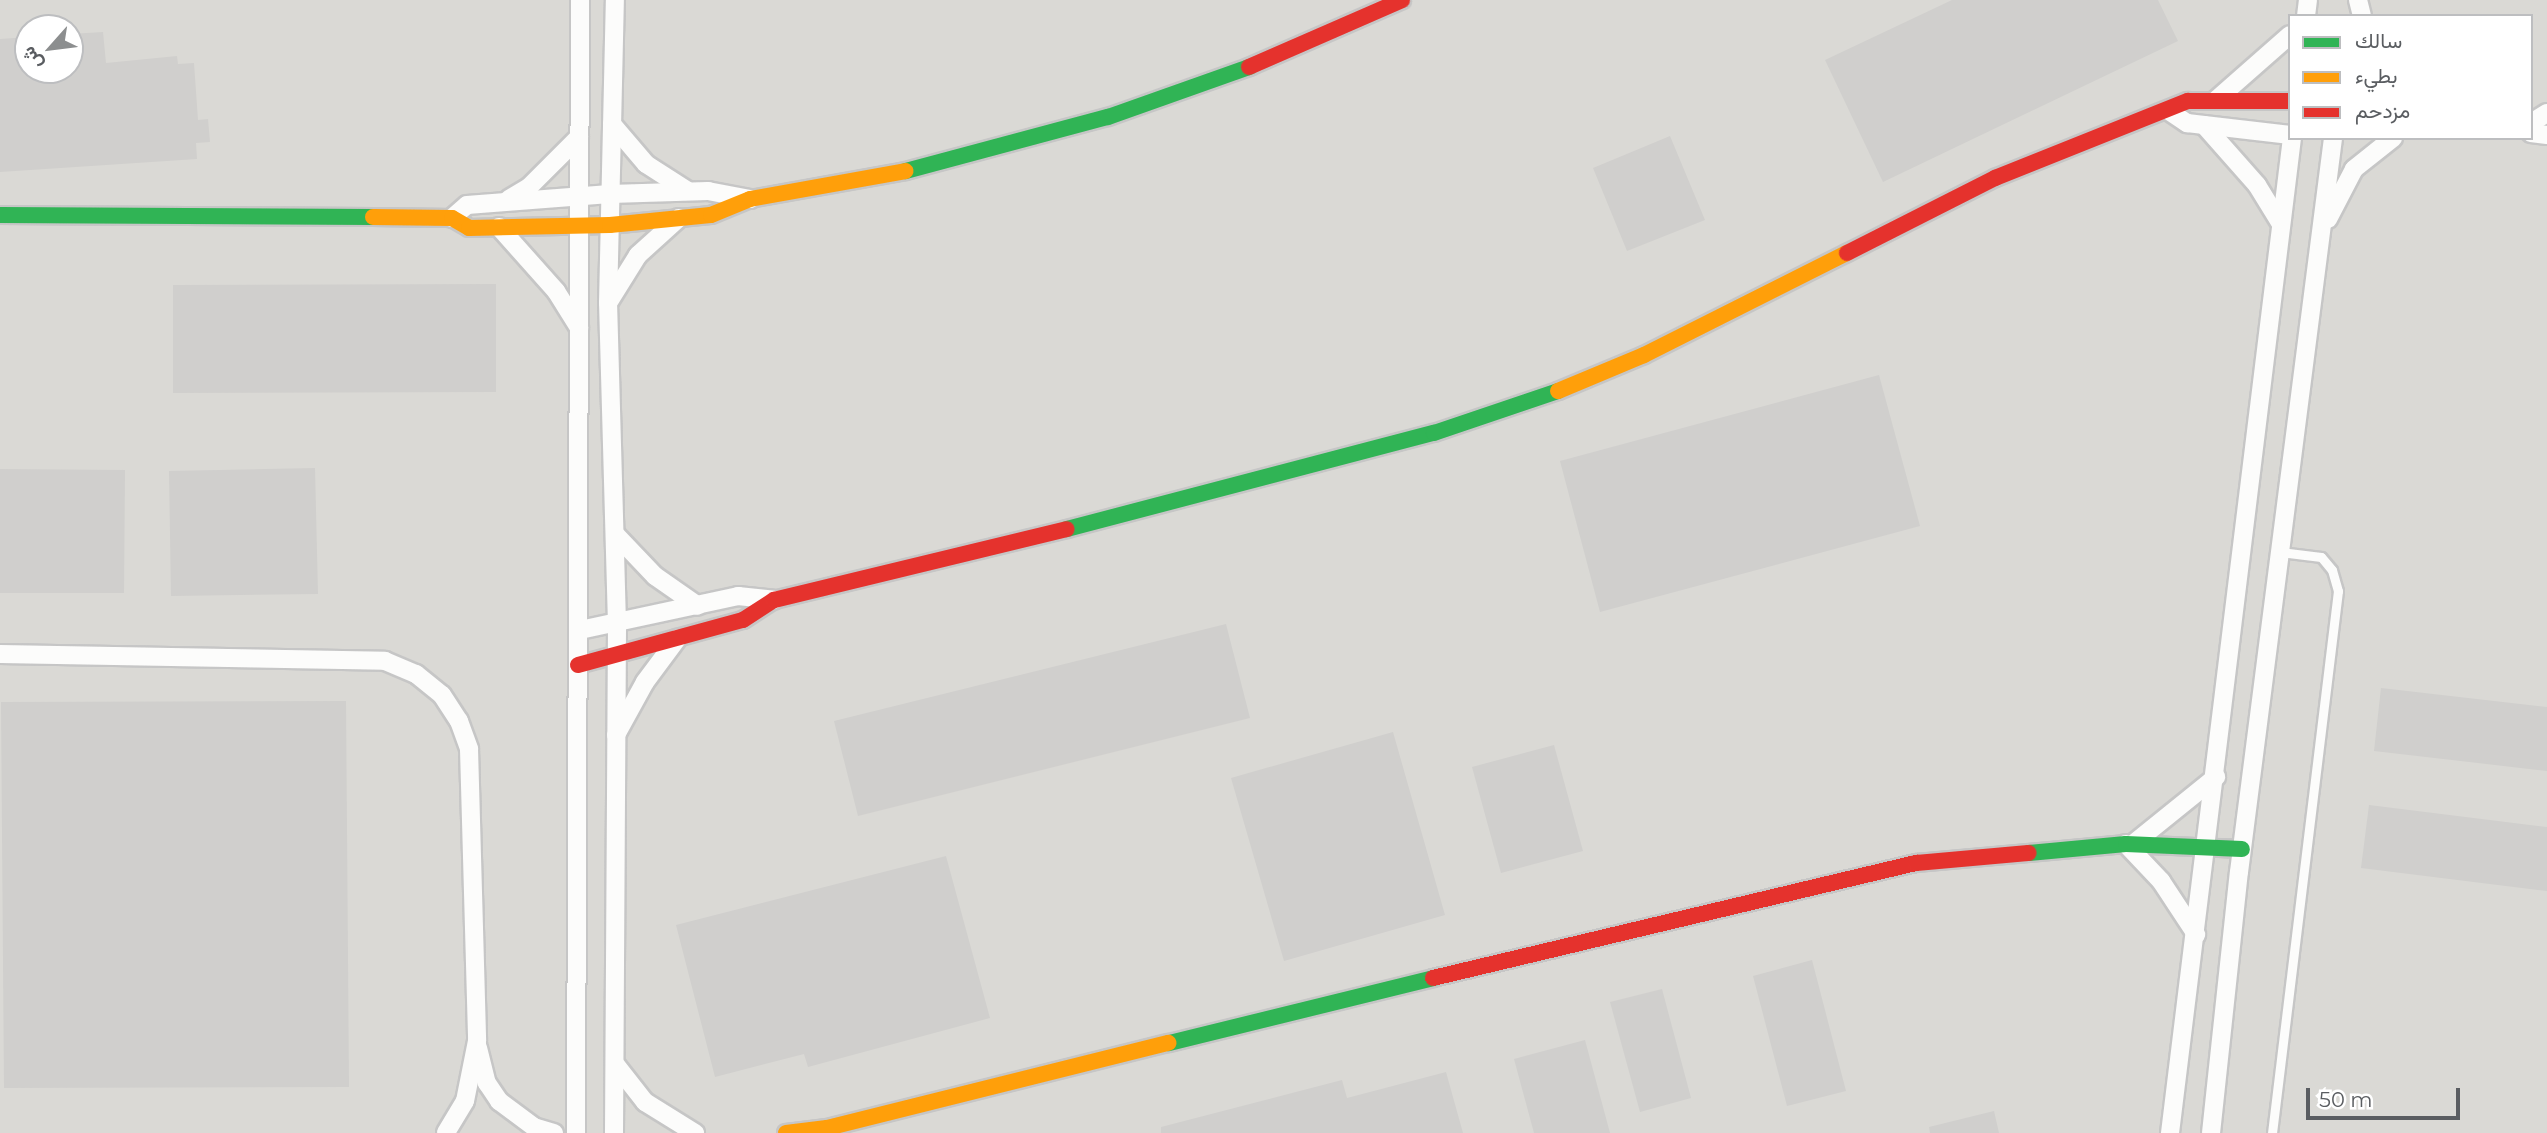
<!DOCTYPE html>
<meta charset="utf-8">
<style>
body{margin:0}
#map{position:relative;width:2547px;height:1133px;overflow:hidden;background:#e9e8e4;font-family:Montserrat,Vazirmatn,sans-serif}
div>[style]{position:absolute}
.industrial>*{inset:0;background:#dad9d5}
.building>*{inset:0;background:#d0cfcd}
.roads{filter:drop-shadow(2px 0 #c6c6c6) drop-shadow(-2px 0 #c6c6c6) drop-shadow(0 2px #c6c6c6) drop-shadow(0 -2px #c6c6c6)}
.lane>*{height:9px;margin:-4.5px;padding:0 4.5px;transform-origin:4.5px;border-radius:4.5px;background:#fcfcfb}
.street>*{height:18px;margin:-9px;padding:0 9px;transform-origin:9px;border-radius:9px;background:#fcfcfb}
.fast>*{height:16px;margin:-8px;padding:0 8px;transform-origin:8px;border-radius:8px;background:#30b455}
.slow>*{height:16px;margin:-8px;padding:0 8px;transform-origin:8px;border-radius:8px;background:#ff9f0a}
.jam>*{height:16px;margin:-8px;padding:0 8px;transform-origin:8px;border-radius:8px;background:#e5322d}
span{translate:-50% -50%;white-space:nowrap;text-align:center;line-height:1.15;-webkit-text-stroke:5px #fff;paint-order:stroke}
.legend{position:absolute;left:2288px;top:14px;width:245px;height:126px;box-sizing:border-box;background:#fff;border:2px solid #bdbec0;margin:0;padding:9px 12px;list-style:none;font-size:21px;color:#5a5d61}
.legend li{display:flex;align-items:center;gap:14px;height:35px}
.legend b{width:35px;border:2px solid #bdbec0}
.north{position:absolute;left:14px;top:14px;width:70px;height:70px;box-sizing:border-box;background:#fff;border:2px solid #bdbec0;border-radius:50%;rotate:242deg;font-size:19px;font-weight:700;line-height:28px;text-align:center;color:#5a5d61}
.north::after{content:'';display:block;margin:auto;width:24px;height:32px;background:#8c8e8f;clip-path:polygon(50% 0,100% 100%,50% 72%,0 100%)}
.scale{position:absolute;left:2306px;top:1088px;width:154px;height:32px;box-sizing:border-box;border:4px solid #5a5d61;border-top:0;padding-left:9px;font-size:21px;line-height:24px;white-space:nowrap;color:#5a5d61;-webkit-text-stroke:5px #fff;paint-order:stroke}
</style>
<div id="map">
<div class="industrial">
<div style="clip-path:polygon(evenodd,0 0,2547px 0,2547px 1133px,0 1133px,0 0,2290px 16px,2531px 16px,2531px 138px,2290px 138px,2290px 16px,0 0,28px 28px,70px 28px,70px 70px,28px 70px,28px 28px)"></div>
</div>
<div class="building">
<div style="clip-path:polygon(1952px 0,2158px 0,2178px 41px,1883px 182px,1825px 60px)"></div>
<div style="clip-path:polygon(103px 32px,106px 63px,177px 56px,178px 64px,194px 63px,198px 120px,208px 119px,210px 142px,196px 143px,197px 159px,0 172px,0 39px,28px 37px,28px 70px,70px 70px,70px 34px)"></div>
<div style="clip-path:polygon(1670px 136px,1705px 220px,1627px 251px,1593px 168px)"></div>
<div style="clip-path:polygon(496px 284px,496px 392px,173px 393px,173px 285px)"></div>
<div style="clip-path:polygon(1879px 375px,1920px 526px,1600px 612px,1560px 461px)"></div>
<div style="clip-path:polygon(315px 468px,318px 594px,171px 596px,169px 471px)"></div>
<div style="clip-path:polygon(0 469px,125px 470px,124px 593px,0 593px)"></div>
<div style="clip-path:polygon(1226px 624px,1250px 718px,858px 816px,834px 721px)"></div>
<div style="clip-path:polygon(2381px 688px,2547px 707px,2547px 771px,2374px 751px)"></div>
<div style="clip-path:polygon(346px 701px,349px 1087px,4px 1088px,1px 702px)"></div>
<div style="clip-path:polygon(1393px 732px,1445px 915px,1284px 961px,1231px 778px)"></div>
<div style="clip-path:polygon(1554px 745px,1583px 851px,1501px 873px,1472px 767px)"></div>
<div style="clip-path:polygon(2369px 805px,2547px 827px,2547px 891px,2361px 868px)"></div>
<div style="clip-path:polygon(946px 856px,990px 1018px,808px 1067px,804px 1054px,715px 1077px,676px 925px)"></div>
<div style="clip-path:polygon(1812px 960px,1846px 1091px,1787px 1106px,1753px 976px)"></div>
<div style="clip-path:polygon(1662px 989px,1691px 1098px,1640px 1112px,1610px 1002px)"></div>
<div style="clip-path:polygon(1585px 1040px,1610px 1133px,1534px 1133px,1514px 1059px)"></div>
<div style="clip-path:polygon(1446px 1072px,1463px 1133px,1161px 1133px,1161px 1127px,1342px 1080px,1347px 1098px)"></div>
<div style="clip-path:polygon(1994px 1111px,1999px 1133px,1930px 1133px,1929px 1127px)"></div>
</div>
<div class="roads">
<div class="lane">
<div style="left:2272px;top:1133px;width:546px;rotate:-83.06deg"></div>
<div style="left:2338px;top:591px;width:22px;rotate:-106deg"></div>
<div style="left:2332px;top:570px;width:17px;rotate:-130deg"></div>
<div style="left:2321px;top:557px;width:39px;rotate:-173deg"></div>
</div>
<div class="street">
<div style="left:2358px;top:0;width:16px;rotate:76deg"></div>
<div style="left:2306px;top:16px;width:16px;rotate:-83deg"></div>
<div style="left:2216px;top:100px;width:98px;rotate:-41.3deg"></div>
<div style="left:2169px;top:111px;width:22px;rotate:34deg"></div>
<div style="left:2187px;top:123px;width:104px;rotate:6.6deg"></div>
<div style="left:2531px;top:123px;width:19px;rotate:-32deg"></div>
<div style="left:612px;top:124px;width:52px;rotate:49.6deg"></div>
<div style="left:646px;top:164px;width:50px;rotate:32.7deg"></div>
<div style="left:2204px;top:125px;width:80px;rotate:48.5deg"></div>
<div style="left:2257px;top:185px;width:46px;rotate:58.4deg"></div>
<div style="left:2531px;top:133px;width:16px;rotate:7deg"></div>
<div style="left:509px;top:199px;width:23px;rotate:-31deg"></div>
<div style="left:529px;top:187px;width:71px;rotate:-45deg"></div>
<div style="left:452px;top:218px;width:20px;rotate:-41deg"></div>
<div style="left:467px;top:205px;width:143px;rotate:-4.4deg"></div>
<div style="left:610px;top:194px;width:98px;rotate:-1.8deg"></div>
<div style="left:708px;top:191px;width:43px;rotate:10.8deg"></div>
<div style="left:2328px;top:219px;width:56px;rotate:-62.5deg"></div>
<div style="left:2354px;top:169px;width:50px;rotate:-38.5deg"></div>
<div style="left:499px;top:227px;width:86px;rotate:48.3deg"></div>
<div style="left:556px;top:291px;width:44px;rotate:58.1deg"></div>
<div style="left:610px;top:300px;width:53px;rotate:-58.1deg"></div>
<div style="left:638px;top:255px;width:55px;rotate:-42.1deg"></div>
<div style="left:615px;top:534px;width:58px;rotate:46.4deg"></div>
<div style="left:655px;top:576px;width:52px;rotate:34.9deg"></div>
<div style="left:580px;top:630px;width:162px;rotate:-12.1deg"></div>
<div style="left:738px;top:596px;width:36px;rotate:6deg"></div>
<div style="left:0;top:654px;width:385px;rotate:1deg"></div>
<div style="left:385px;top:661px;width:34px;rotate:23deg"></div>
<div style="left:416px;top:674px;width:33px;rotate:39deg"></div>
<div style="left:442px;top:695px;width:31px;rotate:57deg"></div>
<div style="left:459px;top:721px;width:30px;rotate:70deg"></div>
<div style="left:469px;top:749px;width:292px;rotate:88.4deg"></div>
<div style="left:477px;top:1041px;width:61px;rotate:101.3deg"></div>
<div style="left:465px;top:1101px;width:37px;rotate:121deg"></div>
<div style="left:616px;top:735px;width:60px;rotate:-61.3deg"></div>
<div style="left:645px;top:682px;width:54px;rotate:-53.3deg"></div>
<div style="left:2126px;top:844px;width:51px;rotate:46.6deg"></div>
<div style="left:2161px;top:881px;width:64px;rotate:56.6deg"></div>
<div style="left:2133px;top:844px;width:107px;rotate:-38.9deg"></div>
<div style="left:478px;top:1048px;width:36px;rotate:76deg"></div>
<div style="left:487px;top:1083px;width:22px;rotate:56deg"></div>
<div style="left:499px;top:1101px;width:44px;rotate:36.6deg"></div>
<div style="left:534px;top:1127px;width:21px;rotate:17deg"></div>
<div style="left:616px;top:1065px;width:47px;rotate:51.9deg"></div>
<div style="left:645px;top:1102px;width:59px;rotate:31.8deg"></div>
<div style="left:576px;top:1133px;width:1133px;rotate:-89.8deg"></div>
<div style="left:614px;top:1133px;width:509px;rotate:-89.66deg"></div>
<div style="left:617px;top:624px;width:321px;rotate:-91.6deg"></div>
<div style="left:608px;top:303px;width:303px;rotate:-88.7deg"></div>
<div style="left:2170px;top:1133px;width:1002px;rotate:-83.01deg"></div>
<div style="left:2211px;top:1133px;width:262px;rotate:-83.9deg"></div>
<div style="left:2239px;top:872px;width:740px;rotate:-82.7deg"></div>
</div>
<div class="fast">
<div style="left:906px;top:171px;width:209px;rotate:-15deg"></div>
<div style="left:1108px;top:117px;width:150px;rotate:-19.5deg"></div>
<div style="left:0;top:215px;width:373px;rotate:0.3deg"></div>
<div style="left:1067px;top:529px;width:379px;rotate:-14.7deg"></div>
<div style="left:1434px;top:433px;width:131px;rotate:-18.7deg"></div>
<div style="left:2029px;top:853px;width:97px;rotate:-5.3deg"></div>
<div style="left:2126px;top:844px;width:116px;rotate:2.5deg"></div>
<div style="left:1169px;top:1043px;width:272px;rotate:-13.8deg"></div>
</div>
<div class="slow">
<div style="left:373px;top:217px;width:79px;rotate:0.7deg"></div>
<div style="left:452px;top:218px;width:20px;rotate:30deg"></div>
<div style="left:469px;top:228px;width:141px;rotate:-1.2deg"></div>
<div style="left:610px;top:225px;width:101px;rotate:-5.7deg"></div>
<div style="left:711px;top:215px;width:42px;rotate:-22.3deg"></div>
<div style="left:750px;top:199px;width:158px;rotate:-10.2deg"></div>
<div style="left:1558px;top:391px;width:93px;rotate:-22.7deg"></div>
<div style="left:1644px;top:355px;width:227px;rotate:-26.7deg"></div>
<div style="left:786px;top:1133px;width:41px;rotate:-7deg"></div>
<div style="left:827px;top:1128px;width:352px;rotate:-14deg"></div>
</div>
<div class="jam">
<div style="left:1249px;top:67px;width:167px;rotate:-23.6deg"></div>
<div style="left:1847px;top:253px;width:166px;rotate:-26.9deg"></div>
<div style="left:1995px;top:178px;width:208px;rotate:-21.8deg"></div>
<div style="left:2188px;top:101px;width:102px"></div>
<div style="left:578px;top:665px;width:171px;rotate:-15.3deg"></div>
<div style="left:743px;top:620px;width:37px;rotate:-33deg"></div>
<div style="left:774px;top:600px;width:301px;rotate:-13.6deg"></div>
<div style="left:1433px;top:978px;width:497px;rotate:-13.4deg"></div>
<div style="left:1916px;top:863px;width:113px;rotate:-5.1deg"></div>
</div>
</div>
<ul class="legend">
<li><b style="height:9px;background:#30b455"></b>سالك</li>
<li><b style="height:9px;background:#ff9f0a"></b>بطيء</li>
<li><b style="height:9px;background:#e5322d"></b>مزدحم</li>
</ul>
<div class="north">ش</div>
<div class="scale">50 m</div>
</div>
